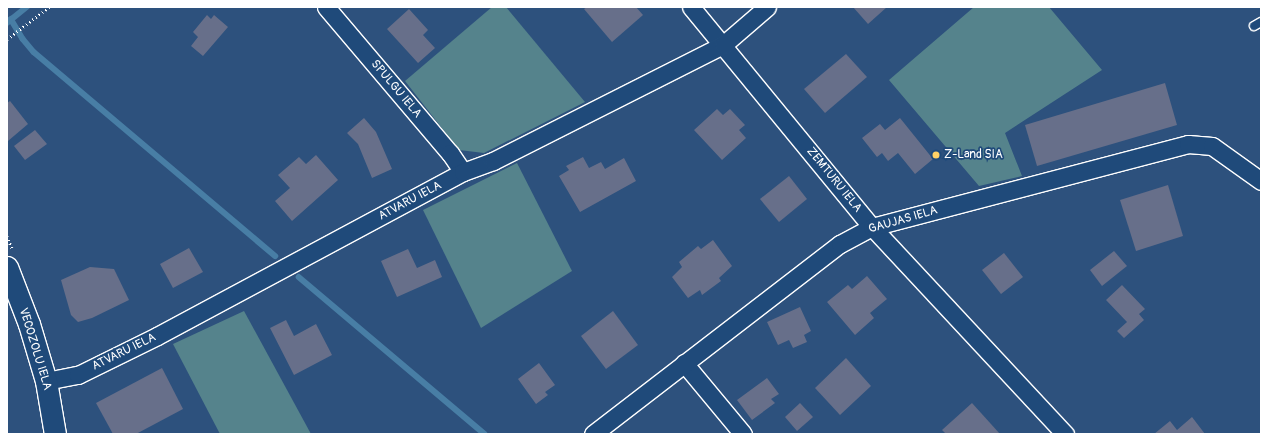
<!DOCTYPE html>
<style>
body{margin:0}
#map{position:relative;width:1268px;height:441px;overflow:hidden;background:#2d517d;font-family:Pangolin,sans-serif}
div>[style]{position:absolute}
.green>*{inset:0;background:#55838c}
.stream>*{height:5.5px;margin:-2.75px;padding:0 2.75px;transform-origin:2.75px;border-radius:2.75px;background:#487ea5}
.building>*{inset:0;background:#676f8a}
.path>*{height:2.5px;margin-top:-1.25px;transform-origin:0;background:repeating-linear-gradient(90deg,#fff 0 1px,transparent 0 4px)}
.roads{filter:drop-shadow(1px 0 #fff) drop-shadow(-1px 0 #fff) drop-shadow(0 1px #fff) drop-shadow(0 -1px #fff)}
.service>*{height:8px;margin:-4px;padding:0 4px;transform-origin:4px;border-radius:4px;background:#1f4a7a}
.minor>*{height:17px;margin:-8.5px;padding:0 8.5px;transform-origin:8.5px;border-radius:8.5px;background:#1f4a7a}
.tertiary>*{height:21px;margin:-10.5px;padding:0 10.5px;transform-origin:10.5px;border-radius:10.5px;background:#1f4a7a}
.dots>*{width:11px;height:11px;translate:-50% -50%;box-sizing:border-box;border:2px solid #1f4a7a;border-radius:50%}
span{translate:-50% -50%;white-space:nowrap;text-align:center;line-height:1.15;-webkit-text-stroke:3.5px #1f4a7a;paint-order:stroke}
.street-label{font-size:12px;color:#fff}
.poi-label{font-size:12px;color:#fff}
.left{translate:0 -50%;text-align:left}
.frame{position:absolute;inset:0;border:8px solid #fff;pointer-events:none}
</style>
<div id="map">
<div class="green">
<div style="clip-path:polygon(492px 7px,506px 7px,585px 102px,484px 153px,459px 150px,405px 81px)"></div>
<div style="clip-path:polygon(974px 7px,1049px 7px,1102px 70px,1005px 133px,1022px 176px,979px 186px,889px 80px)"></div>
<div style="clip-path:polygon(517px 163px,572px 271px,481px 328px,423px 210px)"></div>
<div style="clip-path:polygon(244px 311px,311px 434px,220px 434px,173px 344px)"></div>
</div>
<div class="stream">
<div style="left:11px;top:19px;width:23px;rotate:59deg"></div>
<div style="left:23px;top:39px;width:17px;rotate:50deg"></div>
<div style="left:34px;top:52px;width:316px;rotate:40.2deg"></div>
<div style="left:7px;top:23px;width:26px;rotate:-39deg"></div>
<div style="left:299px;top:277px;width:243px;rotate:40.2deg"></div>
</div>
<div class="building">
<div style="clip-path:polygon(587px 7px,636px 7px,643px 15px,612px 42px,584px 9px)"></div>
<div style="clip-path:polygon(853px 7px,887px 7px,868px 24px)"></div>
<div style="clip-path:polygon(409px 9px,428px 30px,423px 35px,435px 48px,418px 63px,387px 29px)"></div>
<div style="clip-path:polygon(207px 15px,211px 19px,214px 15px,228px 27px,203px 56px,191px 46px,198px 37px,193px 32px)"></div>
<div style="clip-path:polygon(846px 54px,867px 77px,825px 113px,804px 89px)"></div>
<div style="clip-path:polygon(1165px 83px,1177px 125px,1037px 166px,1025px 125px)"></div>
<div style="clip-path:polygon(10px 101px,28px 124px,8px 141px,7px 103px)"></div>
<div style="clip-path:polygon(717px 109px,723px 115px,730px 109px,745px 125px,739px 130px,746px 138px,722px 160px,694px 130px)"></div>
<div style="clip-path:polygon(364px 118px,376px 132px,392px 169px,372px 178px,358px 144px,347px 133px)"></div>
<div style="clip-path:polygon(900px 118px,933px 159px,915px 174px,898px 153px,888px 161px,882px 153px,877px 157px,862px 138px,880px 124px,885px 130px)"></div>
<div style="clip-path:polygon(35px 130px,47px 144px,25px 160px,14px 146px)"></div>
<div style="clip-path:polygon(316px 155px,338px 180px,292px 221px,275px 201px,290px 188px,278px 175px,299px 157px,306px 164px)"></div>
<div style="clip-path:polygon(583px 157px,589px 168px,601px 162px,605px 169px,624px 158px,636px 181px,580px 212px,559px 176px,569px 170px,566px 166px)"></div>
<div style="clip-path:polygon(789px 176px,807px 199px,779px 222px,760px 199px)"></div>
<div style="clip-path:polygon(1168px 185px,1183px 236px,1136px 251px,1120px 200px)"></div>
<div style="clip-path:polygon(713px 240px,732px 266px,719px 278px,721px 281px,702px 295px,700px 290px,688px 298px,672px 277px,682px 267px,679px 262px,698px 246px,701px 249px)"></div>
<div style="clip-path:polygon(189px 248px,203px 272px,173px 288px,160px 264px)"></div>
<div style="clip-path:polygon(408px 249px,417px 268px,435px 260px,442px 277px,397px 297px,381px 261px)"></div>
<div style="clip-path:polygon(1114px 251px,1127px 266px,1102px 286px,1090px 270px)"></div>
<div style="clip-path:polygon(1004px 253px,1023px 277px,1001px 294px,982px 270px)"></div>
<div style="clip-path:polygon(90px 267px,114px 269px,129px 300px,92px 318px,78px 322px,71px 315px,61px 280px)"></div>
<div style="clip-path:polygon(867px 276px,887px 299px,870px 313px,874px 318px,855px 335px,827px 302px,848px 285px,852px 289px)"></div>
<div style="clip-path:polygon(1122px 285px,1145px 309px,1139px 314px,1144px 320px,1124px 338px,1117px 331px,1127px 322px,1106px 300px)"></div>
<div style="clip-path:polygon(800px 307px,811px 331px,804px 335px,807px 342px,793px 348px,789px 340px,778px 345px,767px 322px)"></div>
<div style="clip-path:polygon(613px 311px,638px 345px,606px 369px,581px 336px)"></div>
<div style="clip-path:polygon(286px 320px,294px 336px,316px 324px,332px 355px,294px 375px,270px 328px)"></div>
<div style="clip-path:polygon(846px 358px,871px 386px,840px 415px,815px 388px)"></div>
<div style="clip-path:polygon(539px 363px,555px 385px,545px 392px,548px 395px,536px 404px,518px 379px)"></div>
<div style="clip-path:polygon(162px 368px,183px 409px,136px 434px,113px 434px,96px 403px)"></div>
<div style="clip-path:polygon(767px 378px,779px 394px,771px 399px,775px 403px,752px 420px,737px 400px)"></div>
<div style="clip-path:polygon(800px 403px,813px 417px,797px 431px,785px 417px)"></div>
<div style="clip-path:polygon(972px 403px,1000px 434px,946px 434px,942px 430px)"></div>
<div style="clip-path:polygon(1192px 417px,1205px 434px,1154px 434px,1170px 421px,1177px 430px)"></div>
</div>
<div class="path">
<div style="left:7px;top:39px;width:53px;rotate:-37.3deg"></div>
<div style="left:7px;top:236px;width:13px;rotate:67deg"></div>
</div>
<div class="roads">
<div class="service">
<div style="left:1254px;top:26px;width:8px;rotate:-30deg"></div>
</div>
<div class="minor">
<div style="left:326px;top:7px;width:192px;rotate:49.7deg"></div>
<div style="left:450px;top:153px;width:23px;rotate:56deg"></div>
<div style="left:691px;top:7px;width:285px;rotate:50.6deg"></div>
<div style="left:872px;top:227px;width:283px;rotate:47deg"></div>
<div style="left:684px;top:363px;width:92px;rotate:50.3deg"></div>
<div style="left:46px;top:381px;width:33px;rotate:-11deg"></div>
<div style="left:78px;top:375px;width:88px;rotate:-26.3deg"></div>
<div style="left:157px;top:336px;width:347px;rotate:-28.2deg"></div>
<div style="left:463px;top:172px;width:32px;rotate:-20deg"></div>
<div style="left:493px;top:161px;width:258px;rotate:-26.8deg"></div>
<div style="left:723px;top:45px;width:58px;rotate:-40.8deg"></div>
<div style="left:593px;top:434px;width:312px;rotate:-37.6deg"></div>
<div style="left:840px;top:244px;width:36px;rotate:-28deg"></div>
<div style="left:872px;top:227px;width:327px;rotate:-14.7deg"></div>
<div style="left:1188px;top:144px;width:24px;rotate:5deg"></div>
<div style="left:1212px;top:146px;width:60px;rotate:35.5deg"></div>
</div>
<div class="tertiary">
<div style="left:7px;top:267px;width:61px;rotate:68.9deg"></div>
<div style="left:29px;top:324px;width:59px;rotate:73.4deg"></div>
<div style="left:46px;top:381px;width:54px;rotate:80.4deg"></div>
</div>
</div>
<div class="dots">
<div style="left:936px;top:155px;background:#ffd166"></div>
</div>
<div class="street-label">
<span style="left:396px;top:89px;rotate:50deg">SPULGU IELA</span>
<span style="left:834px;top:180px;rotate:51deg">ZEMTURU IELA</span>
<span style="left:410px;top:201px;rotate:-28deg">ATVARU IELA</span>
<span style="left:903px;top:220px;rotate:-16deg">GAUJAS IELA</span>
<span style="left:35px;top:349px;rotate:73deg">VECOZOLU IELA</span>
<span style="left:124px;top:352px;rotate:-26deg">ATVARU IELA</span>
</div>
<div class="poi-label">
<span class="left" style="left:944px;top:155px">Z-Land SIA</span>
</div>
<div class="frame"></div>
</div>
